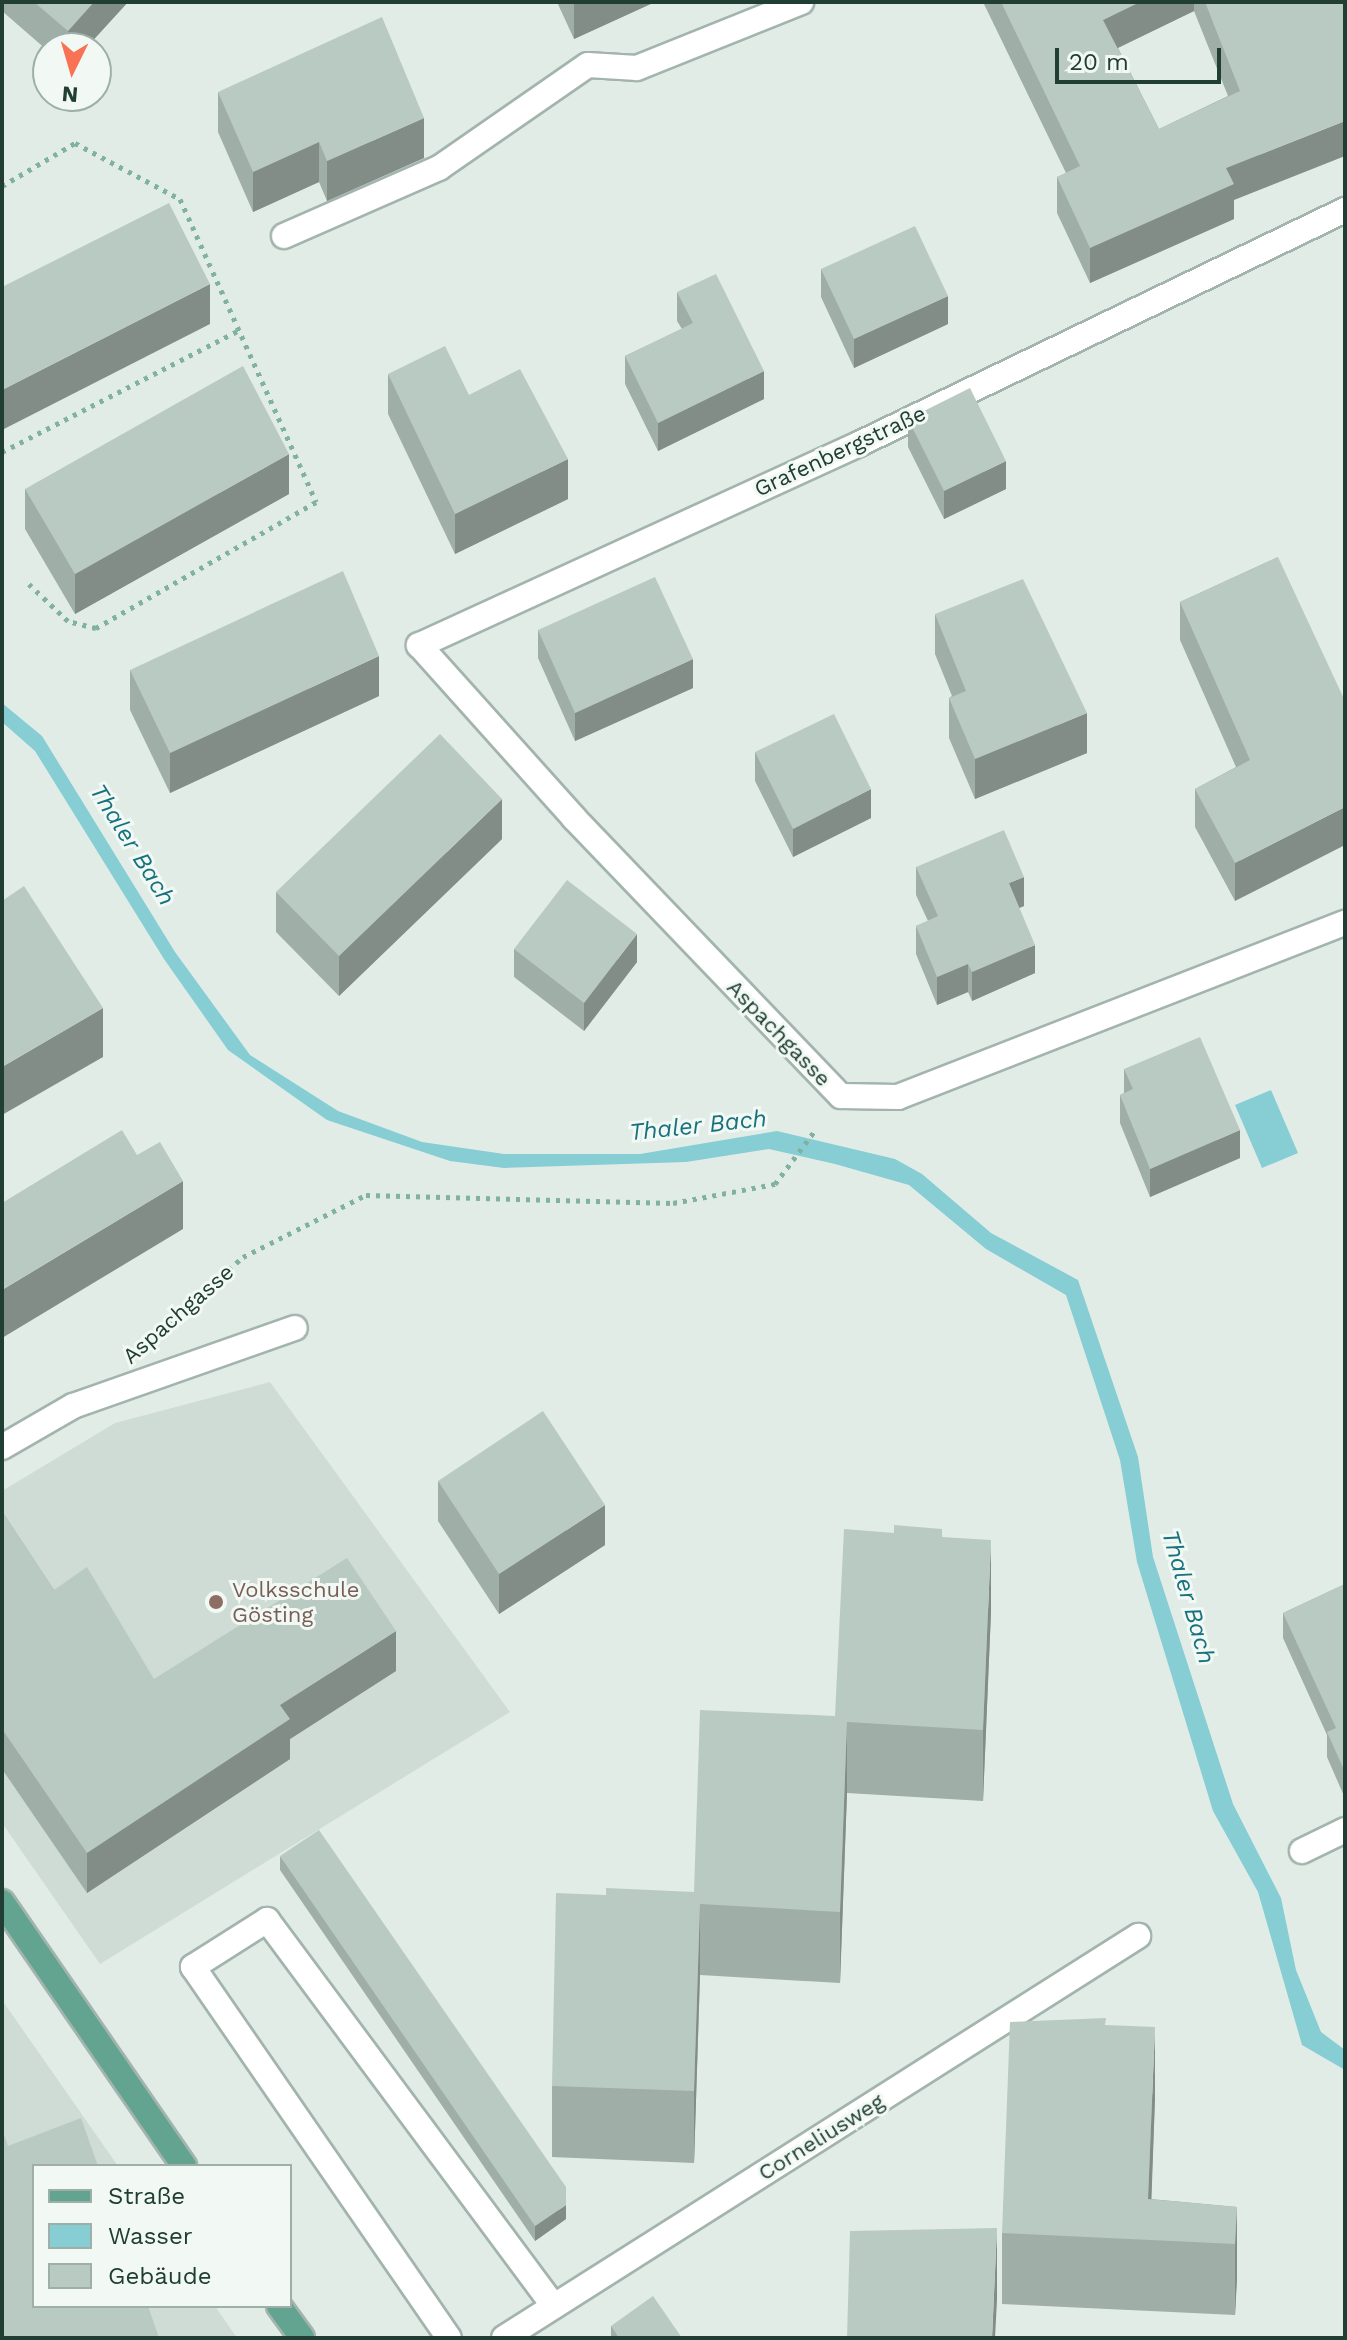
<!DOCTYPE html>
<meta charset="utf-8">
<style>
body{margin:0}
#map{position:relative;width:1347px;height:2340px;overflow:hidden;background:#e1ece7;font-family:"Work Sans",sans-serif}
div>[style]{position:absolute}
.built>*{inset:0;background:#cfdcd6}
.water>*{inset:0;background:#86cdd4}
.path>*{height:5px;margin-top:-2.5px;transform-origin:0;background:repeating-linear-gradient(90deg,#80b29f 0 4px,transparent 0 10px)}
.roads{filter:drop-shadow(2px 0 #a3b4ae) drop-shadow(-2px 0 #a3b4ae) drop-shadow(0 2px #a3b4ae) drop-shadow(0 -2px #a3b4ae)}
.minor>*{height:24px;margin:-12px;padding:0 12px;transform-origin:12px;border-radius:12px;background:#fff}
.major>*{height:24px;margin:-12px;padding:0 12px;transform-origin:12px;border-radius:12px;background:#63a490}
.wall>*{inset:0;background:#9faea7}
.shaded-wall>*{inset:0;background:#828d88}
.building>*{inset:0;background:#b9cac2}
.dots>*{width:22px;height:22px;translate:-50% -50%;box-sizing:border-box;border:4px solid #f2f9f5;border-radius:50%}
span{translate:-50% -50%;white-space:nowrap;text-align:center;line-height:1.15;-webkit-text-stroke:6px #f2f9f5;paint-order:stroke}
.street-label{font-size:22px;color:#203e34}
.education-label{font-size:22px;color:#785e54}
.left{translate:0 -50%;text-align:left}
.water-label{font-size:24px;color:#17727d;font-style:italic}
.frame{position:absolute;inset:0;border:4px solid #203e34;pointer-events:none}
.legend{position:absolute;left:32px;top:2164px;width:260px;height:144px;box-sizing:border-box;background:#f2f9f5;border:2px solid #9eaea8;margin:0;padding:10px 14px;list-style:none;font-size:24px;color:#203e34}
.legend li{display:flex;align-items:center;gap:16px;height:40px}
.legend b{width:40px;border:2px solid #9eaea8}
.north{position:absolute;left:32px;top:32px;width:80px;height:80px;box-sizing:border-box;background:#f2f9f5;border:2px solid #9eaea8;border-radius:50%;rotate:185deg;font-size:22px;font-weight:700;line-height:32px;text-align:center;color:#203e34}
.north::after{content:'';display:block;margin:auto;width:28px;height:36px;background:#f97253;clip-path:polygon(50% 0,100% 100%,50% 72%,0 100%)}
.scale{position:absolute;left:1055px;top:48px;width:166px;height:36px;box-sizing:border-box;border:4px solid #203e34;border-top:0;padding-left:10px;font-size:24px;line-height:28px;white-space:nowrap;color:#203e34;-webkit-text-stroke:6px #f2f9f5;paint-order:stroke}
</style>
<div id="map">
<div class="built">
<div style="clip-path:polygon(270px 1382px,510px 1712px,100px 1964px,2px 1823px,2px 1491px,115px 1423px)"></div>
<div style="clip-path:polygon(2px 2000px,118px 2166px,34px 2166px,34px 2306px,215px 2306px,237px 2338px,2px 2338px)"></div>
</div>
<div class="water">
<div style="clip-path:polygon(2px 703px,42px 736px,175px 952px,250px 1055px,338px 1111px,422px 1142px,504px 1154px,640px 1154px,777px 1131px,895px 1159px,922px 1174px,991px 1233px,1078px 1280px,1138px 1457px,1153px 1557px,1233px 1804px,1281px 1898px,1296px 1970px,1321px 2032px,1345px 2050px,1345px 2070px,1302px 2045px,1258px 1892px,1213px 1811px,1137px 1562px,1120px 1460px,1066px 1295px,986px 1249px,909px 1185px,835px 1164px,769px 1149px,686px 1162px,504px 1168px,450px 1161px,327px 1120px,228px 1050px,164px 959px,35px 751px,2px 722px)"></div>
<div style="clip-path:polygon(1271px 1090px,1298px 1153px,1262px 1168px,1235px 1105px)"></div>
</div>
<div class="path">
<div style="left:2px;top:186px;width:85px;rotate:-30.5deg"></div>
<div style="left:75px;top:143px;width:119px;rotate:28.1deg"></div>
<div style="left:180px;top:199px;width:332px;rotate:65.8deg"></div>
<div style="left:316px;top:502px;width:254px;rotate:150.2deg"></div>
<div style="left:96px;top:628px;width:29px;rotate:-166deg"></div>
<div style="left:68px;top:621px;width:54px;rotate:-136.5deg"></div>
<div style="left:2px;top:452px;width:267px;rotate:-27.2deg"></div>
<div style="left:161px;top:1329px;width:109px;rotate:-41.3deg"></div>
<div style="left:243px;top:1257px;width:138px;rotate:-26.8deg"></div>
<div style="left:366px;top:1195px;width:307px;rotate:1.5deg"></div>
<div style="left:673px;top:1203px;width:104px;rotate:-10.6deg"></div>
<div style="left:775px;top:1184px;width:69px;rotate:-53.3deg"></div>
</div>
<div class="roads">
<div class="minor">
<div style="left:1345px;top:210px;width:539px;rotate:154.29deg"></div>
<div style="left:859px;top:444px;width:484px;rotate:155.4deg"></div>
<div style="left:419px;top:645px;width:232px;rotate:48.1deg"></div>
<div style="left:574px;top:818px;width:385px;rotate:46.2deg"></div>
<div style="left:841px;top:1096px;width:57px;rotate:1deg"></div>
<div style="left:898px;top:1097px;width:480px;rotate:-21.3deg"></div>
<div style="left:284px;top:236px;width:169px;rotate:-23.7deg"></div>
<div style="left:439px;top:168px;width:181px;rotate:-34.7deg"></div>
<div style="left:588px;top:65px;width:49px;rotate:3.5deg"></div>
<div style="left:637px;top:68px;width:177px;rotate:-21.9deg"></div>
<div style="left:2px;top:1447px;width:82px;rotate:-30deg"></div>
<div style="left:73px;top:1406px;width:235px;rotate:-19.4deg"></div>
<div style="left:1302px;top:1851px;width:48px;rotate:-26deg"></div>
<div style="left:449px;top:2338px;width:451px;rotate:-124.6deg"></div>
<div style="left:193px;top:1967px;width:88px;rotate:-32.4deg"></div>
<div style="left:267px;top:1920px;width:481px;rotate:53.4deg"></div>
<div style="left:504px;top:2338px;width:751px;rotate:-32.38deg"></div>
</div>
<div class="major">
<div style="left:2px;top:1902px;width:321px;rotate:55.4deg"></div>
<div style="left:279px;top:2306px;width:39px;rotate:54deg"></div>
</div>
</div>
<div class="wall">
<div style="clip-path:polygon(2px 2px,128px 2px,86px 48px,48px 48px,48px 51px,2px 11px)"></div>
<div style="clip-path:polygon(557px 2px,655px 2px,574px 39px)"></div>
<div style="clip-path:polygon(evenodd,983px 2px,1345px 2px,1234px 200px,1234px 219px,1090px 283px,1057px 213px,1057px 177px,1066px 173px,983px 2px,1194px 11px,1228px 96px,1159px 129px,1118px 48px,1194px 11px)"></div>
<div style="clip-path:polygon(218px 92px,424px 158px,327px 201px,319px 182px,253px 212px,218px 132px)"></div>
<div style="clip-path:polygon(821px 269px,948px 324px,854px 368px,821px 297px)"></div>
<div style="clip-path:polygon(677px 292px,764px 399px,658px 451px,625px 384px,625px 356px,682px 329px,677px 321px)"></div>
<div style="clip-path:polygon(388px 374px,469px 395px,568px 499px,455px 554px,388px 414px)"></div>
<div style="clip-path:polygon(908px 419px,1006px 489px,944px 519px,908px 447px)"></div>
<div style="clip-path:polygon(25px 489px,289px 494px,75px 614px,25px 529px)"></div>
<div style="clip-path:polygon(1278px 557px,1235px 901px,1195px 827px,1195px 789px,1236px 767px,1180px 640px,1180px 602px)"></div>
<div style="clip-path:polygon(935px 614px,1087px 753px,975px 799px,949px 738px,949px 698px,952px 696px,935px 654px)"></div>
<div style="clip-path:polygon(538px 630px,693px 688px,575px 741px,538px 658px)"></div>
<div style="clip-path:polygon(130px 670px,379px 696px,170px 793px,130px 710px)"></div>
<div style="clip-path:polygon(755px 752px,871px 818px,793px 857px,755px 781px)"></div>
<div style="clip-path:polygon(502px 839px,339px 996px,276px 932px,276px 892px)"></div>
<div style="clip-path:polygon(916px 867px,1024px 906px,1019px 908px,1035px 973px,972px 1001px,968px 992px,937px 1005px,916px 954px,916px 926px,928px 921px,916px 895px)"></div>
<div style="clip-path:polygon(514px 949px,637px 962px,584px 1031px,514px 977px)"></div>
<div style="clip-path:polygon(1124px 1069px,1240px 1158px,1150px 1197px,1120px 1123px,1120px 1095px,1124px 1093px)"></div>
<div style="clip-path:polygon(438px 1481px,605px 1545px,499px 1614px,438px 1521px)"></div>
<div style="clip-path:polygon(2px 1511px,54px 1590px,154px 1679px,396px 1671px,290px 1739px,290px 1759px,87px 1893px,2px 1769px)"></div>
<div style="clip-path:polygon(942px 1537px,991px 1612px,983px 1801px,847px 1793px,840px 1983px,700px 1975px,694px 2163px,552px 2157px,552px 2086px,606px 1895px,694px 1892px,835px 1716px)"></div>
<div style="clip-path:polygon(1345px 1584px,1344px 1796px,1327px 1757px,1327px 1735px,1283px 1638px,1283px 1613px)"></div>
<div style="clip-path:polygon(280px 1856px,566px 2219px,535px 2241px,280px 1870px)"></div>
<div style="clip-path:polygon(1106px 2025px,1155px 2098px,1151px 2199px,1237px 2207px,1237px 2278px,1235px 2315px,1002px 2304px,1002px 2233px)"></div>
<div style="clip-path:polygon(611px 2326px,682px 2338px,611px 2338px)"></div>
</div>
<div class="shaded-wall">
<div style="clip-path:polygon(94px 2px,128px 2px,86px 48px,68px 48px,68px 31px)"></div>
<div style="clip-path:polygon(577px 2px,655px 2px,574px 39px,574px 3px)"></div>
<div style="clip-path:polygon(1140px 2px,1194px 2px,1194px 11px,1103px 55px,1103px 20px)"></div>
<div style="clip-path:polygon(424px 118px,424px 158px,327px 201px,327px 161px)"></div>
<div style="clip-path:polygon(1345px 121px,1345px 156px,1234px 200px,1234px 219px,1090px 283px,1090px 248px,1226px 168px)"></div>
<div style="clip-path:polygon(319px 142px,319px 182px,253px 212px,253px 172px)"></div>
<div style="clip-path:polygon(210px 284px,210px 324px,2px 430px,2px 390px)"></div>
<div style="clip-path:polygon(948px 296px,948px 324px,854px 368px,854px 339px)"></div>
<div style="clip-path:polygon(764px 371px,764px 399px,658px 451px,658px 423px)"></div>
<div style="clip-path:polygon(289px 454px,289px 494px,75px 614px,75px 574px)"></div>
<div style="clip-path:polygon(568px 459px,568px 499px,455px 554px,455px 514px)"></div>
<div style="clip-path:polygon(1006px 461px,1006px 489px,944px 519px,944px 491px)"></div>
<div style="clip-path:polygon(379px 656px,379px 696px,170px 793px,170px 753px)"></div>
<div style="clip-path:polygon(693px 659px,693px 688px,575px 741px,575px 713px)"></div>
<div style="clip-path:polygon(1087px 713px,1087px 753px,975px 799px,975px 759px)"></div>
<div style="clip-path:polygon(871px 789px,871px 818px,793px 857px,793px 829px)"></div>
<div style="clip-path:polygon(502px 799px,502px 839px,339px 996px,339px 956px)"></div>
<div style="clip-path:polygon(1345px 807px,1345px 845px,1235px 901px,1235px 863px)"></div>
<div style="clip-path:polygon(1024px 877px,1024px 906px,1009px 912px,1009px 883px)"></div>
<div style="clip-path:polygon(637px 934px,637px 962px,584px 1031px,584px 1003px)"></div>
<div style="clip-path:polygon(1035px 945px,1035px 973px,972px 1001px,972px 972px)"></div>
<div style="clip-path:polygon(968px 964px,968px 992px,937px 1005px,937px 977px)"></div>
<div style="clip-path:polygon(103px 1008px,103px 1057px,2px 1115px,2px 1067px)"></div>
<div style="clip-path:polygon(1240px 1130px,1240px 1158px,1150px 1197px,1150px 1169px)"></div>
<div style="clip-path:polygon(183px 1181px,183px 1229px,2px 1338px,2px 1290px)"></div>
<div style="clip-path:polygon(605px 1505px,605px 1545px,499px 1614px,499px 1574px)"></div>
<div style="clip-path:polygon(991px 1540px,991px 1612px,983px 1801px,983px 1730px)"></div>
<div style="clip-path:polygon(396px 1631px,396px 1671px,290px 1739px,290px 1759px,87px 1893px,87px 1853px,280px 1705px)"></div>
<div style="clip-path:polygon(847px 1722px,847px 1793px,840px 1983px,840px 1912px)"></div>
<div style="clip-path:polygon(1344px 1770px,1345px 1770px,1345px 1795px,1344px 1796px)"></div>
<div style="clip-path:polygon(700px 1904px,700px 1975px,694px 2163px,694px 2091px)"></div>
<div style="clip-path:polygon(1155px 2027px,1155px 2098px,1150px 2240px,1148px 2199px)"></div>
<div style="clip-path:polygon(566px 2205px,566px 2219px,535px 2241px,535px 2226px)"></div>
<div style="clip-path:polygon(1237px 2207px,1237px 2278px,1235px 2315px,1235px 2244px)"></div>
<div style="clip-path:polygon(997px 2228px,997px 2300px,995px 2338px,992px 2338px)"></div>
</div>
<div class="building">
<div style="clip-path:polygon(34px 2px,94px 2px,68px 31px)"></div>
<div style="clip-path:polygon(1001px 2px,1140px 2px,1103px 20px,1159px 129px,1240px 91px,1205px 2px,1345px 2px,1345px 121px,1226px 168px,1234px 184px,1090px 248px,1057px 177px,1080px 166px)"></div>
<div style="clip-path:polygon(382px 17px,424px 118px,327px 161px,319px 142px,253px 172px,218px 92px)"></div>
<div style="clip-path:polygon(169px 203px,210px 284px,2px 390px,2px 287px)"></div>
<div style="clip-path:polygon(915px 226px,948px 296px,854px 339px,821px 269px)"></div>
<div style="clip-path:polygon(716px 274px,764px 371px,658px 423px,625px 356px,693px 323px,677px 292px)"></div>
<div style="clip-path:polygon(445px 346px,469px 395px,520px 369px,568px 459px,455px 514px,388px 374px)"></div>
<div style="clip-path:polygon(243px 366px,289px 454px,75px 574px,25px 489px)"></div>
<div style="clip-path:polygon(970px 388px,1006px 461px,944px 491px,908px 419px)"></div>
<div style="clip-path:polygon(1278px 557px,1345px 701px,1345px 807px,1235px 863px,1195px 789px,1250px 760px,1180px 602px)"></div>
<div style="clip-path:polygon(343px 571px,379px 656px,170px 753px,130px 670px)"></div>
<div style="clip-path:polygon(655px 577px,693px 659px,575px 713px,538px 630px)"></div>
<div style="clip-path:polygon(1023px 579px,1087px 713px,975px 759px,949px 698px,966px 691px,935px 614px)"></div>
<div style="clip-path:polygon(834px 714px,871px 789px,793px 829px,755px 752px)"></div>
<div style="clip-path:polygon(440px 734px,502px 799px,339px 956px,276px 892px)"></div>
<div style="clip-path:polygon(1004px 830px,1024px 877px,1009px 883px,1035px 945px,972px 972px,968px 964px,937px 977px,916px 926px,938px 916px,916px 867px)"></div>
<div style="clip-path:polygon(567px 880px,637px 934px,584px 1003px,514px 949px)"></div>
<div style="clip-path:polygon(24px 886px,103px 1008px,2px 1067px,2px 901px)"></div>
<div style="clip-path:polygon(1200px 1037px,1240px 1130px,1150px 1169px,1120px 1095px,1133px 1089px,1124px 1069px)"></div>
<div style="clip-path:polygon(122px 1130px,137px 1155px,160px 1142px,183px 1181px,2px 1290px,2px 1203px)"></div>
<div style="clip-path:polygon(543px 1411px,605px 1505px,499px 1574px,438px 1481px)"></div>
<div style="clip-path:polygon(2px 1511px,54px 1590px,87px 1567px,154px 1679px,347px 1558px,396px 1631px,280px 1705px,290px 1719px,87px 1853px,2px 1729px)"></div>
<div style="clip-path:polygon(894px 1525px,942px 1529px,942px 1537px,991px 1540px,983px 1730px,847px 1722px,840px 1912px,700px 1904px,694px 2091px,552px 2086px,556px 1893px,606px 1895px,606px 1888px,694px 1892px,700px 1710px,835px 1716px,844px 1529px,894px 1533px)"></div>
<div style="clip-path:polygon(1345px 1584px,1345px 1770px,1344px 1770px,1327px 1732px,1336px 1728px,1283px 1613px)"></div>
<div style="clip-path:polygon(319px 1830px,566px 2187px,566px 2205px,535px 2226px,280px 1856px)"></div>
<div style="clip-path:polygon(1106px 2018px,1105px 2025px,1155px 2027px,1148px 2199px,1237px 2207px,1235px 2244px,1002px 2233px,1010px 2022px)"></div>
<div style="clip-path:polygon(81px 2118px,98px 2166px,34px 2166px,34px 2306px,148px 2306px,159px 2338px,2px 2338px,2px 2129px,8px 2146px)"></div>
<div style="clip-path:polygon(997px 2228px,992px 2338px,847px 2338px,850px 2231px)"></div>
<div style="clip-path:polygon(653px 2296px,682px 2338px,619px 2338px,611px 2326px)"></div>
</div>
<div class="dots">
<div style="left:216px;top:1602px;background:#8d6e63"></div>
</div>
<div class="street-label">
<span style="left:840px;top:451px;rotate:-25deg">Grafenbergstraße</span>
<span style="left:779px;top:1033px;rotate:46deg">Aspachgasse</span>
<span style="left:178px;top:1314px;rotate:-41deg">Aspachgasse</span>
<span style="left:821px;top:2137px;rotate:-32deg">Corneliusweg</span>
</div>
<div class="education-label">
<span class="left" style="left:232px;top:1602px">Volksschule<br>Gösting</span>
</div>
<div class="water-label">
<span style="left:132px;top:845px;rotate:58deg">Thaler Bach</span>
<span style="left:698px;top:1126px;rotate:-6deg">Thaler Bach</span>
<span style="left:1188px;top:1597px;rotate:74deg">Thaler Bach</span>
</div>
<div class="frame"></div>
<ul class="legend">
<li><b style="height:10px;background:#63a490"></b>Straße</li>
<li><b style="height:22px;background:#86cdd4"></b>Wasser</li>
<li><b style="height:22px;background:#b9cac2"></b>Gebäude</li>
</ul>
<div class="north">N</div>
<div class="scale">20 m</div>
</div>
